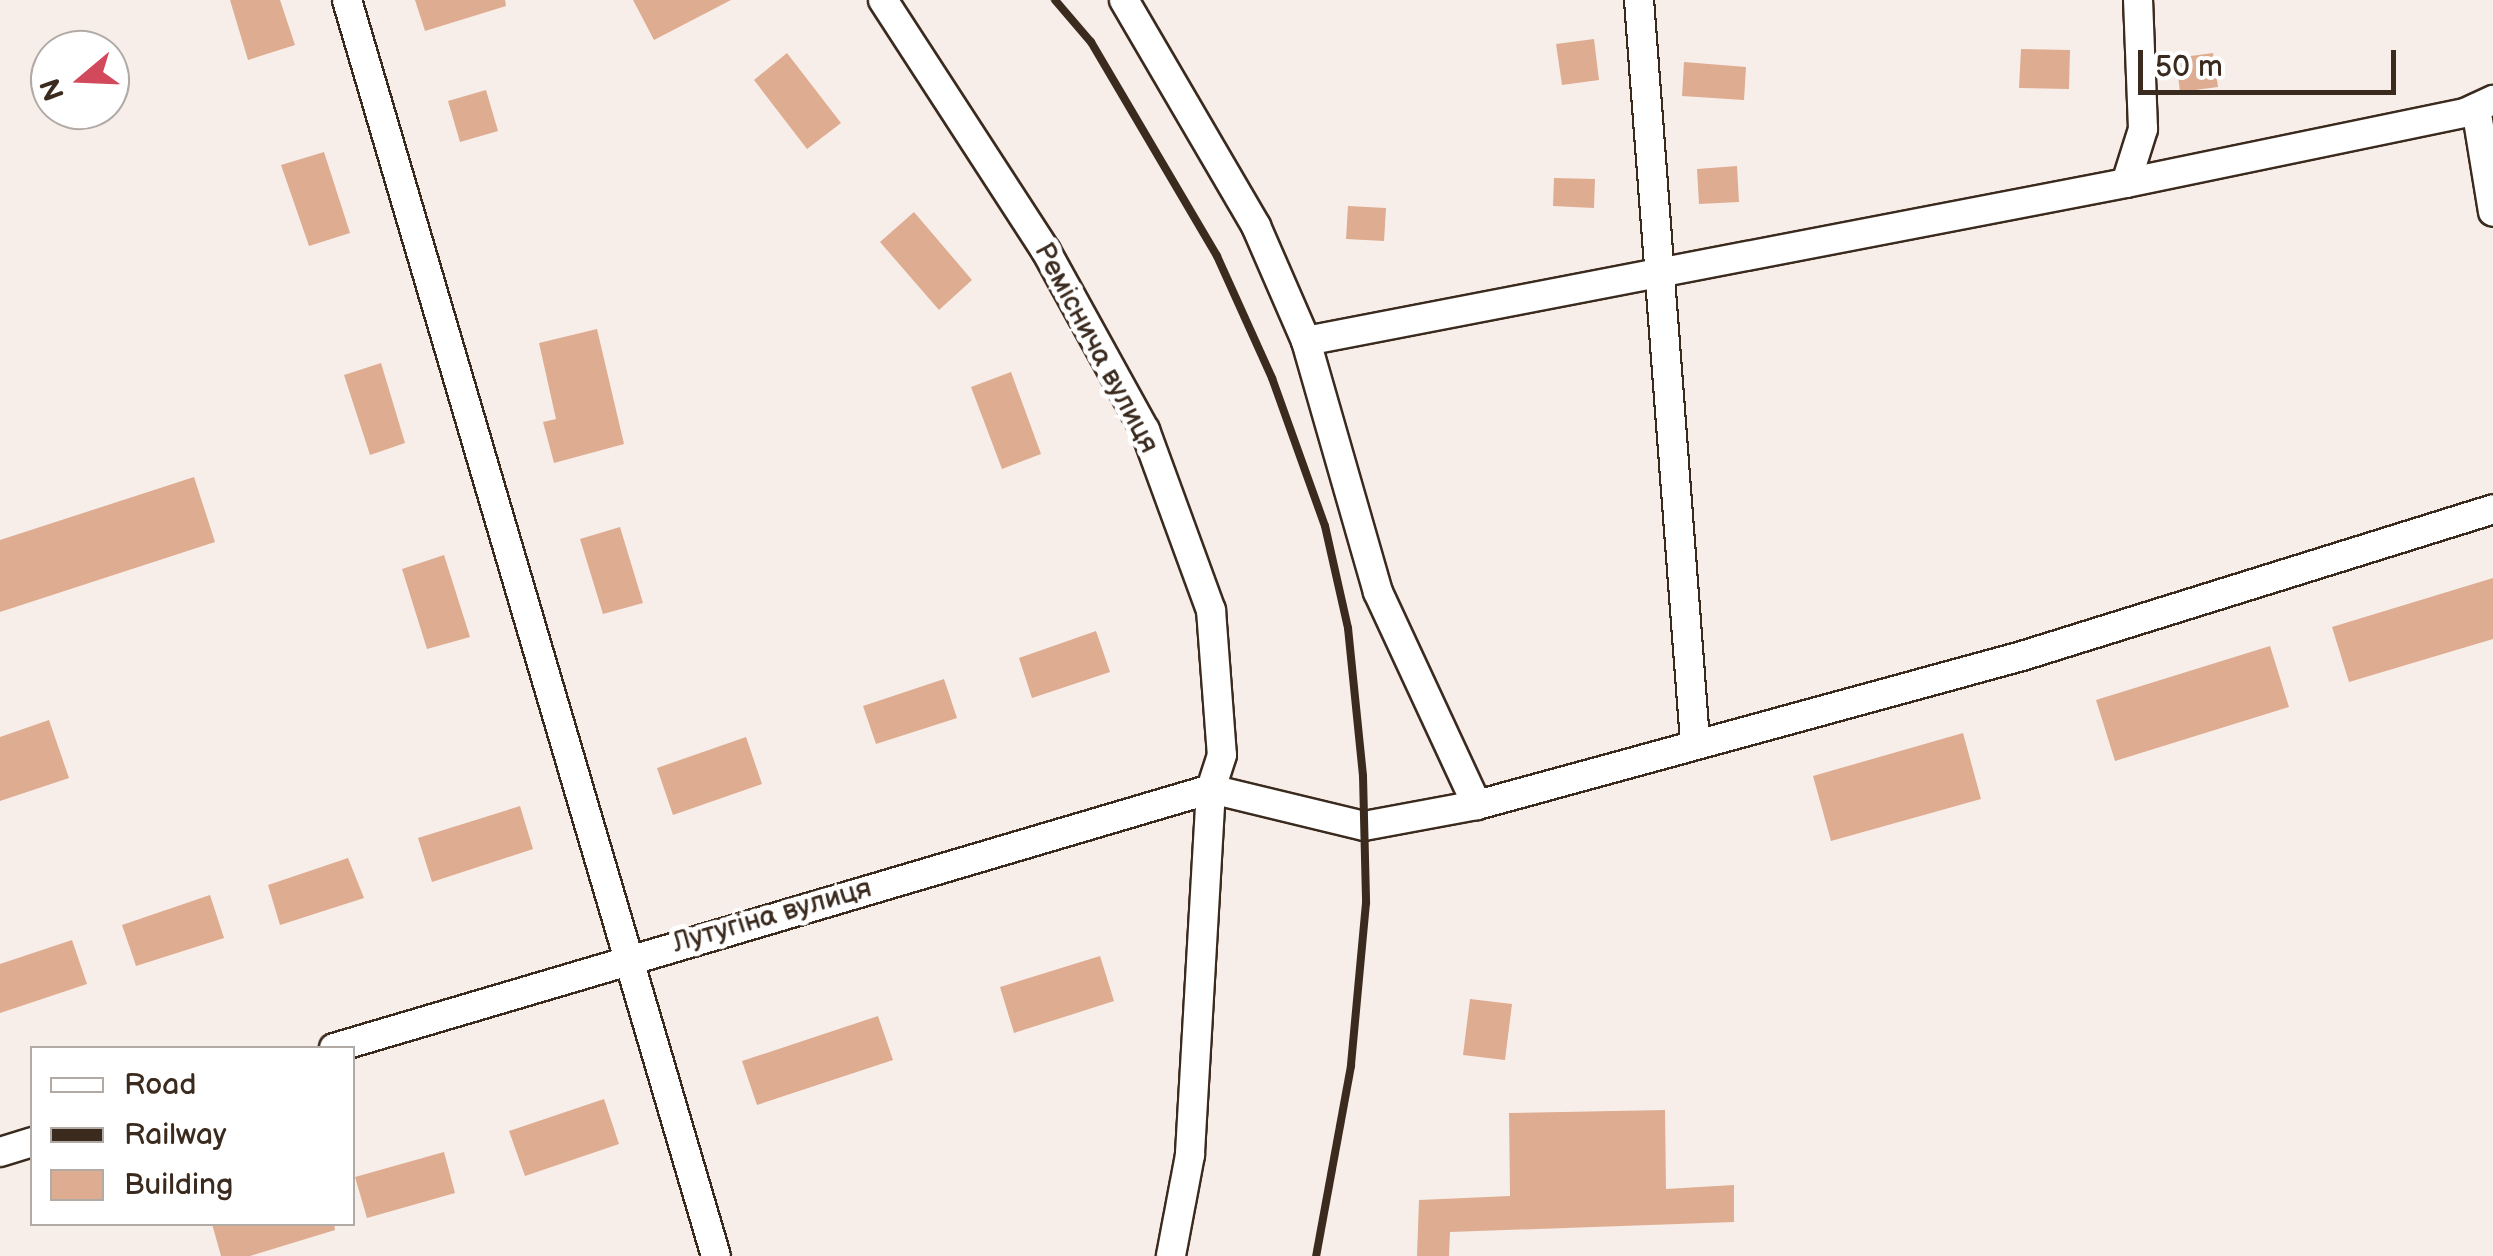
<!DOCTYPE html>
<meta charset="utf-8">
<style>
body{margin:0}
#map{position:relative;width:2493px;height:1256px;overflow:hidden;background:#f8eee9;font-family:"Balsamiq Sans",sans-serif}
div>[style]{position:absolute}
.building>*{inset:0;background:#deac91}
.roads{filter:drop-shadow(2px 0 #3b2a1e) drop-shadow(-2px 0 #3b2a1e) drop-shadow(0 2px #3b2a1e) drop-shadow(0 -2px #3b2a1e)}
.minor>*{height:28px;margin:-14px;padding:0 14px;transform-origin:14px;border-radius:14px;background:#fff}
.rail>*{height:8px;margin:-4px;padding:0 4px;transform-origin:4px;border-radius:4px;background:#3b2a1e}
span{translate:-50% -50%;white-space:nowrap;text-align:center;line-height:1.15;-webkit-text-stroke:10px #fff;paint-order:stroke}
.street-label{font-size:28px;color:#3b2a1e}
.legend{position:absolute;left:30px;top:1046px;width:325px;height:180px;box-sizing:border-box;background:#fff;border:2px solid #b1aaa5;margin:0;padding:12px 18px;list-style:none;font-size:30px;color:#3b2a1e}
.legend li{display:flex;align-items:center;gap:20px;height:50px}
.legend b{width:50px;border:2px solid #b1aaa5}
.north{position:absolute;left:30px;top:30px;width:100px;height:100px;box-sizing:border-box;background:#fff;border:2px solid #b1aaa5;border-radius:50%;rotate:251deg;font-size:28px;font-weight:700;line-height:40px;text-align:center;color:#3b2a1e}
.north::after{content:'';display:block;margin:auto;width:35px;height:45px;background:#d1495b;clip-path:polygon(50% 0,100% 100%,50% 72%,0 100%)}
.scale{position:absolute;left:2138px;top:50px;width:258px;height:45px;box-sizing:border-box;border:5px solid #3b2a1e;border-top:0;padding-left:12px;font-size:30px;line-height:35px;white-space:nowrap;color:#3b2a1e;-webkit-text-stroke:8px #fff;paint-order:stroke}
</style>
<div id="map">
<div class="building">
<div style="clip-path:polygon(230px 0,280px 0,295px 45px,248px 60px)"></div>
<div style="clip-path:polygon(415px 0,505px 0,506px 6px,425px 31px)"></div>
<div style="clip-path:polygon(633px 0,731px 0,654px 40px)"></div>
<div style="clip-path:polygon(1594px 39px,1599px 80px,1562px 85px,1556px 44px)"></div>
<div style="clip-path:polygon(2021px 49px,2070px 50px,2069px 89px,2019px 88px)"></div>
<div style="clip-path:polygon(787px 53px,841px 123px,807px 149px,754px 80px)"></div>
<div style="clip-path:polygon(2213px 53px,2218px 87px,2180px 92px,2176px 58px)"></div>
<div style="clip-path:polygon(1684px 62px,1746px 67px,1744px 100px,1682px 96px)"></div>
<div style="clip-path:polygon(486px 90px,498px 131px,460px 142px,448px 101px)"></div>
<div style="clip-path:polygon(324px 152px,350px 233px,309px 246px,281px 165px)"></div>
<div style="clip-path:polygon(1737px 166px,1739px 202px,1699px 204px,1697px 169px)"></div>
<div style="clip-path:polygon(1554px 178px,1595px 179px,1594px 208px,1553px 206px)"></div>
<div style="clip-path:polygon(1348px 206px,1386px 208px,1384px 241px,1346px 239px)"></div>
<div style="clip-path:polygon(914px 212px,972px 280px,939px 310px,880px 242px)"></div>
<div style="clip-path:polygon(597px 329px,624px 444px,554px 463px,543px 422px,556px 419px,539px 343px)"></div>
<div style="clip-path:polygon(381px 363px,405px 443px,370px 455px,344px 375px)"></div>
<div style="clip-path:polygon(1011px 372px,1041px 454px,1002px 469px,971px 387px)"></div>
<div style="clip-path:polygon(194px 477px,215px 542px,0 612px,0 540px)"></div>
<div style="clip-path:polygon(620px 527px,643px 603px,603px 614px,580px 539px)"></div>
<div style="clip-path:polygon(444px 555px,470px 637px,427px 649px,402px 569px)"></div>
<div style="clip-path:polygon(2493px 578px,2493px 639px,2349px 682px,2332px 627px)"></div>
<div style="clip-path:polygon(1096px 631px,1110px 672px,1032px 698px,1019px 658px)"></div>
<div style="clip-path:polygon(2270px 646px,2289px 707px,2115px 761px,2096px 700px)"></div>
<div style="clip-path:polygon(944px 679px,957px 718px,876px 744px,863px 706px)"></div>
<div style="clip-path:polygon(49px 720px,69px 778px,0 801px,0 737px)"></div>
<div style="clip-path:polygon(1963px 733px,1981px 799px,1831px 841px,1813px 776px)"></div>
<div style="clip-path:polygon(746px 737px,762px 784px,673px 815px,657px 768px)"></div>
<div style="clip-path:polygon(520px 806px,533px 849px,432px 882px,418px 838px)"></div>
<div style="clip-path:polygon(348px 858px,364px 898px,280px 925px,268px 885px)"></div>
<div style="clip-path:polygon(210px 895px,224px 938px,136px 966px,122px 925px)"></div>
<div style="clip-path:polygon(72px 940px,87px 984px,0 1013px,0 964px)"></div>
<div style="clip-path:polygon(1100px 956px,1114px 1001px,1014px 1033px,1000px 987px)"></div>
<div style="clip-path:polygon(1470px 999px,1512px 1004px,1505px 1060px,1463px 1055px)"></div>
<div style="clip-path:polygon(878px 1016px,893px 1060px,757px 1105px,742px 1061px)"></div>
<div style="clip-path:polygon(604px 1099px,619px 1144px,525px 1176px,509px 1131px)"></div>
<div style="clip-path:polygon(1665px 1110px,1666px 1189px,1734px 1185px,1734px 1222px,1450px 1232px,1449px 1256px,1417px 1256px,1419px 1200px,1510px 1196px,1509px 1113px)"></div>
<div style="clip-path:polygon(444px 1152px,455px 1193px,367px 1218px,355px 1177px)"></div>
<div style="clip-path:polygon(212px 1224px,334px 1224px,335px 1230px,250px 1256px,221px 1256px)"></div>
</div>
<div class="roads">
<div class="minor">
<div style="left:347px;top:0;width:1309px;rotate:73.63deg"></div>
<div style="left:883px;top:0;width:299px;rotate:57deg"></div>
<div style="left:1046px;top:251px;width:205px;rotate:61.1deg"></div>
<div style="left:1145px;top:430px;width:192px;rotate:69.9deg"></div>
<div style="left:1211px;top:610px;width:145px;rotate:85.7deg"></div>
<div style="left:1222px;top:755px;width:36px;rotate:108deg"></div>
<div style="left:1211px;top:789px;width:367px;rotate:93.3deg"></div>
<div style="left:1190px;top:1155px;width:103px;rotate:100.7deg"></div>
<div style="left:1124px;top:0;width:262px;rotate:59.7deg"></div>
<div style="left:1256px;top:226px;width:125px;rotate:66.5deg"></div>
<div style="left:1306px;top:341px;width:835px;rotate:-10.91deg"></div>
<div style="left:2126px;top:183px;width:57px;rotate:-72.5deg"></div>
<div style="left:2143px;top:129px;width:129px;rotate:-92.2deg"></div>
<div style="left:1639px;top:0;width:743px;rotate:85.68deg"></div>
<div style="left:2476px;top:108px;width:105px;rotate:80.7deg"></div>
<div style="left:2126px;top:183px;width:346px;rotate:-11.7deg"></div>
<div style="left:2465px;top:113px;width:31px;rotate:-25deg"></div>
<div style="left:1306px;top:341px;width:261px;rotate:74deg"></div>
<div style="left:1378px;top:592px;width:235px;rotate:65.1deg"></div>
<div style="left:334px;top:1048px;width:914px;rotate:-16.45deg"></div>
<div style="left:1211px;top:789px;width:157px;rotate:13.6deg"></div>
<div style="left:1364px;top:826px;width:115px;rotate:-10.5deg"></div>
<div style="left:1477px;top:805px;width:565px;rotate:-15.29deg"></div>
<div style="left:2022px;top:656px;width:493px;rotate:-17.3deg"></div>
<div style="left:0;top:1152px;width:34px;rotate:-17deg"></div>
</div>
</div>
<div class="rail">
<div style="left:1055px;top:0;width:55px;rotate:49.4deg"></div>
<div style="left:1091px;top:42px;width:248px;rotate:59.5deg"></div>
<div style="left:1217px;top:256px;width:134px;rotate:65.7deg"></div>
<div style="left:1272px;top:378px;width:157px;rotate:70.3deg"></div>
<div style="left:1325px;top:526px;width:105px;rotate:77.3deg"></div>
<div style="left:1348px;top:628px;width:149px;rotate:84.2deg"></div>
<div style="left:1363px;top:776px;width:127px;rotate:88.6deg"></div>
<div style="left:1366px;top:903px;width:164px;rotate:95.3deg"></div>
<div style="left:1351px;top:1066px;width:193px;rotate:100.4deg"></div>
</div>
<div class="street-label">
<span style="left:1096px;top:348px;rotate:62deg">Реміснича вулиця</span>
<span style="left:772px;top:916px;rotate:-16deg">Лутугіна вулиця</span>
</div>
<ul class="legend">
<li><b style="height:12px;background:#fff"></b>Road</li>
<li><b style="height:12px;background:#3b2a1e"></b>Railway</li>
<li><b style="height:28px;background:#deac91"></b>Building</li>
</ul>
<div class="north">N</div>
<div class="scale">50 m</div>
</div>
